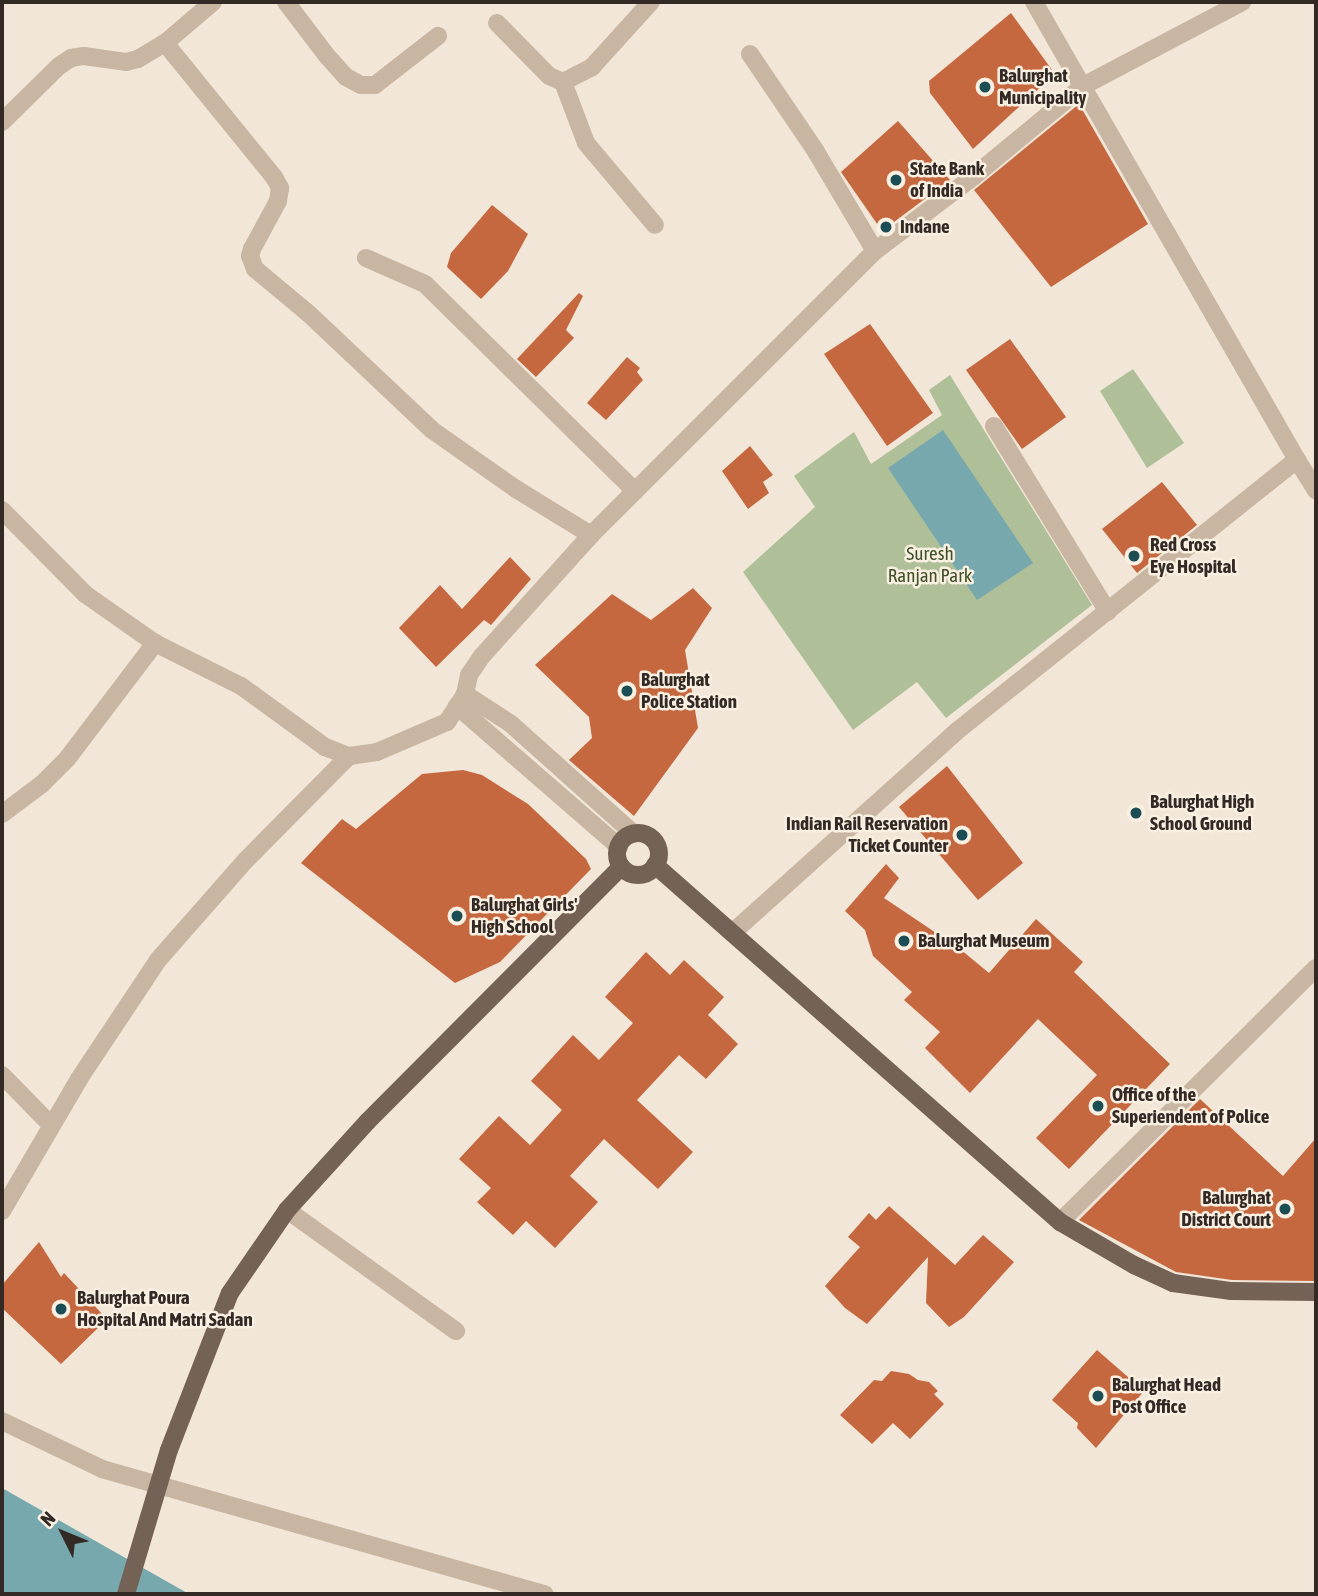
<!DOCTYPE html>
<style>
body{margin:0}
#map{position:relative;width:1318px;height:1596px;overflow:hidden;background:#f1e6d7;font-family:"Asap Condensed",sans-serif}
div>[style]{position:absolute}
.green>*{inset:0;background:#afbf97}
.water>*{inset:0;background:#76a8ad}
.building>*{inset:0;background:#c6683f}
.minor>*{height:18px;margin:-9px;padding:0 9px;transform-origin:9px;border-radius:9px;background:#c8b6a3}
.major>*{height:18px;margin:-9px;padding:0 9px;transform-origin:9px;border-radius:9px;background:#756256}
.major>.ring{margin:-9px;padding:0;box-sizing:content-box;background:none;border:18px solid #756256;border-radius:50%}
.major-bridge>*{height:18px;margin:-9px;padding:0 9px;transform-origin:9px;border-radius:9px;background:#756256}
.dots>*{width:19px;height:19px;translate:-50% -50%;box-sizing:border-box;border:4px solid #f9f0e2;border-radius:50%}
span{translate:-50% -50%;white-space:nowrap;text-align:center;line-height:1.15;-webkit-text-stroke:5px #f9f0e2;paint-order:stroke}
.poi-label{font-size:19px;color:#332a25;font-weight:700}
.left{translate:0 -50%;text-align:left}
.right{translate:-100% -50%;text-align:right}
.park-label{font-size:19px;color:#405129}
.frame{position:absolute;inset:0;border:4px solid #332a25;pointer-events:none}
.north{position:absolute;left:28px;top:1498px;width:70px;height:70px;-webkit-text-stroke:5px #f9f0e2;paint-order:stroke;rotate:313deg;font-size:19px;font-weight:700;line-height:28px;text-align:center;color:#332a25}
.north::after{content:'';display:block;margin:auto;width:24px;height:32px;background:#332a25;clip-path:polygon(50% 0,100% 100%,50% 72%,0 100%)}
</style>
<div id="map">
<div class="green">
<div style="clip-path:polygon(1133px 369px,1184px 443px,1147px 468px,1100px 391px)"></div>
<div style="clip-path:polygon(950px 375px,1092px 605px,946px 718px,917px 682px,853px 730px,743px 572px,815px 507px,794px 476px,854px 432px,871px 464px,942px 415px,929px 390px)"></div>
</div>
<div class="water">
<div style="clip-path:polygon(943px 430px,1033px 563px,977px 600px,888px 468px)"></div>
<div style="clip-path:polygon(2px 1488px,189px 1594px,2px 1594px)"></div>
</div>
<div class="building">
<div style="clip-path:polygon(1011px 13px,1055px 74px,973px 149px,930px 93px,929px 81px)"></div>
<div style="clip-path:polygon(1079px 104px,1148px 224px,1051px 287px,974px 190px)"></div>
<div style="clip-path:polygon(898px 121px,950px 180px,882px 231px,841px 172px)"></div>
<div style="clip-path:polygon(492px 205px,528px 234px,508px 271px,481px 299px,447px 267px,451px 253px)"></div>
<div style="clip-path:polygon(579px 293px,583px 296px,566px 330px,574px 338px,536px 377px,517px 359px)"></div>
<div style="clip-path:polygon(870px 324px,933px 413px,887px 446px,824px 354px)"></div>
<div style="clip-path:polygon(1010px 339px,1066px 417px,1022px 449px,966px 370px)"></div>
<div style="clip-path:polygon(627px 357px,640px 368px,637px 372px,643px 380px,606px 420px,587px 403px)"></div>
<div style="clip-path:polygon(750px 446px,773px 475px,763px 482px,769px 493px,748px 509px,722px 471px)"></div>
<div style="clip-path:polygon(1162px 482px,1197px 525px,1137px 573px,1102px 529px)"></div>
<div style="clip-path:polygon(510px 557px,531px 579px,491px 625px,484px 620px,436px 667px,399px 628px,440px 585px,462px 609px)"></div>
<div style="clip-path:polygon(693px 588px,712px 608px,685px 650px,698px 728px,634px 816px,569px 760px,592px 738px,589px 717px,535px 665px,612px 594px,651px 620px)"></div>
<div style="clip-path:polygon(947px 766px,1023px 863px,978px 900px,899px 807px)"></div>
<div style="clip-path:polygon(463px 770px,482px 775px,528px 804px,586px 859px,591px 869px,500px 962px,455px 983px,301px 863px,342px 819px,356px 829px,422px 774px)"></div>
<div style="clip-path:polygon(886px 864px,899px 878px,884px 898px,960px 949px,989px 973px,1036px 919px,1083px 962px,1074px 972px,1170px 1064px,1069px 1169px,1036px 1138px,1097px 1075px,1038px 1019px,970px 1093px,925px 1048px,940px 1032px,904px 1000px,912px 992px,873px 956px,865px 930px,845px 911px)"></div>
<div style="clip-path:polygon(646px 952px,670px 975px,684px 960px,724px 997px,708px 1015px,738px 1044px,706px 1079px,679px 1055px,637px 1100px,693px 1152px,658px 1189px,604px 1139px,570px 1176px,598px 1202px,555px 1248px,526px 1221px,513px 1235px,477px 1202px,491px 1188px,459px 1159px,499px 1116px,530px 1145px,562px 1110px,531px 1081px,573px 1035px,599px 1060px,633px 1023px,605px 997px)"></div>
<div style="clip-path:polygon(1200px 1099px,1283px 1176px,1316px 1138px,1316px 1281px,1232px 1280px,1176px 1272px,1079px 1220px)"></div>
<div style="clip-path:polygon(889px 1206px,955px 1265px,983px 1235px,1014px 1262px,964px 1317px,949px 1327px,926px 1303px,928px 1257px,867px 1324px,845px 1308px,825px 1286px,860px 1247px,848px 1237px,869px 1213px,876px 1220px)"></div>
<div style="clip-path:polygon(39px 1242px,61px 1277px,64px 1273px,104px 1316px,98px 1321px,102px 1324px,61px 1364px,2px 1308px,2px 1285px)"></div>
<div style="clip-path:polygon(1097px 1350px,1144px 1391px,1096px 1448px,1077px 1428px,1078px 1423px,1052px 1400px)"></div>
<div style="clip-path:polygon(891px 1371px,909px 1374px,918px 1380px,929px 1382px,938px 1391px,934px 1394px,944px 1404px,910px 1439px,893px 1423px,872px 1444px,840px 1415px,874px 1380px,882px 1381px)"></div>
</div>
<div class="minor">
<div style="left:286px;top:2px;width:68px;rotate:52.8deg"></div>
<div style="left:327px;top:56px;width:28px;rotate:48deg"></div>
<div style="left:346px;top:77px;width:17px;rotate:28deg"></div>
<div style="left:361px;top:85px;width:14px"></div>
<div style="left:375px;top:85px;width:80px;rotate:-37.9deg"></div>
<div style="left:1034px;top:2px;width:528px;rotate:60.13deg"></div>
<div style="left:497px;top:23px;width:74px;rotate:45.5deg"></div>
<div style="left:549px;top:76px;width:15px;rotate:23deg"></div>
<div style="left:563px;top:82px;width:33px;rotate:-27deg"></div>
<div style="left:592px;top:67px;width:88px;rotate:-47.8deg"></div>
<div style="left:165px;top:43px;width:173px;rotate:50.9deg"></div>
<div style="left:274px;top:177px;width:13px;rotate:61deg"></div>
<div style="left:280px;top:188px;width:13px;rotate:99deg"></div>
<div style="left:278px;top:201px;width:55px;rotate:118.4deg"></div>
<div style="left:252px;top:249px;width:7px;rotate:106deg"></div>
<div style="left:250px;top:256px;width:14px;rotate:69deg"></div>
<div style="left:255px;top:269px;width:69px;rotate:39.7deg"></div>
<div style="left:308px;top:313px;width:170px;rotate:43.3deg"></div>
<div style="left:432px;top:430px;width:103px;rotate:35.1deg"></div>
<div style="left:516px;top:489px;width:88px;rotate:31.5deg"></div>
<div style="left:750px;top:54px;width:116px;rotate:55.9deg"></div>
<div style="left:815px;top:150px;width:117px;rotate:59.3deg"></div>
<div style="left:563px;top:82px;width:65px;rotate:69.3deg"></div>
<div style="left:586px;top:143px;width:107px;rotate:49.9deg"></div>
<div style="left:2px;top:122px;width:80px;rotate:-44.5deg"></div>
<div style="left:59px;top:66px;width:14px;rotate:-34deg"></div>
<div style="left:71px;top:58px;width:13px;rotate:-9deg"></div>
<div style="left:84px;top:56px;width:42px;rotate:8.1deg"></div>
<div style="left:126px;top:62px;width:12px;rotate:-14deg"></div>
<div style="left:138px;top:59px;width:31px;rotate:-31deg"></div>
<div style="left:165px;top:43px;width:63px;rotate:-40.5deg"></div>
<div style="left:366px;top:258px;width:64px;rotate:23.8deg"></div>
<div style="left:425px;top:284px;width:295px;rotate:44.6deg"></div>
<div style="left:994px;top:426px;width:218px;rotate:58.5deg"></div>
<div style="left:2px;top:510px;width:118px;rotate:45.3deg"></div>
<div style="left:85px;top:594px;width:85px;rotate:35deg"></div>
<div style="left:155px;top:643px;width:96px;rotate:26.6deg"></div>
<div style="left:241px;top:686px;width:104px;rotate:36deg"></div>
<div style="left:325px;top:747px;width:26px;rotate:21deg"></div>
<div style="left:349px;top:756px;width:28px;rotate:-8deg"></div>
<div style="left:377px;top:752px;width:76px;rotate:-23.2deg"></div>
<div style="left:447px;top:722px;width:33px;rotate:-57deg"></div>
<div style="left:465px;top:694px;width:19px;rotate:-78deg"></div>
<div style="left:469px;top:675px;width:23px;rotate:-56deg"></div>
<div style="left:482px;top:656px;width:163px;rotate:-48deg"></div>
<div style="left:591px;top:535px;width:402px;rotate:-45deg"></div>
<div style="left:875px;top:251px;width:124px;rotate:-37.1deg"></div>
<div style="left:974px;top:176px;width:141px;rotate:-39.5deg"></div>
<div style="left:1083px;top:86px;width:180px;rotate:-27.8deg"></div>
<div style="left:465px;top:694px;width:55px;rotate:33.1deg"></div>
<div style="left:511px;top:724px;width:165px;rotate:41.8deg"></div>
<div style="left:457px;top:706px;width:215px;rotate:41deg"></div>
<div style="left:2px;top:814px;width:50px;rotate:-36.9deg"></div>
<div style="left:42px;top:784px;width:35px;rotate:-45deg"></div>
<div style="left:67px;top:759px;width:146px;rotate:-52.8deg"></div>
<div style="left:732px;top:933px;width:302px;rotate:-41.9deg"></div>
<div style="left:957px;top:731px;width:435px;rotate:-38.6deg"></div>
<div style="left:1297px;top:460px;width:36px;rotate:58deg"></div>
<div style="left:2px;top:1075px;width:70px;rotate:45.6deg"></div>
<div style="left:287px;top:1210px;width:208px;rotate:35.6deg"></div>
<div style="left:2px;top:1211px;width:153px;rotate:-59.7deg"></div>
<div style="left:79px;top:1079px;width:143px;rotate:-56.4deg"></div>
<div style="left:158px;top:960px;width:133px;rotate:-48.7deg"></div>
<div style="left:246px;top:860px;width:146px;rotate:-45.3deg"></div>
<div style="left:1060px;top:1222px;width:361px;rotate:-44.8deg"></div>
<div style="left:2px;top:1421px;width:111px;rotate:25.6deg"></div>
<div style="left:102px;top:1469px;width:460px;rotate:15.8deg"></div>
</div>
<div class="major">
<div class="ring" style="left:617px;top:833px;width:24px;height:24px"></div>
<div style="left:655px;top:865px;width:540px;rotate:41.4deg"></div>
<div style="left:1060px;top:1222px;width:86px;rotate:30.2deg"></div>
<div style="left:1134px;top:1265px;width:43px;rotate:24.8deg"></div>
<div style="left:1173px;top:1283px;width:59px;rotate:7.9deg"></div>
<div style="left:1231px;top:1291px;width:85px;rotate:0.7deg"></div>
<div style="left:169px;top:1450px;width:168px;rotate:-68.8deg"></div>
<div style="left:230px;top:1293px;width:101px;rotate:-55.5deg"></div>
<div style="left:287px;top:1210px;width:120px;rotate:-47.7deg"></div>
<div style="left:368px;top:1121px;width:359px;rotate:-45.1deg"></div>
</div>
<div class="major-bridge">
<div style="left:126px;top:1594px;width:150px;rotate:-73.4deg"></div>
</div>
<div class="dots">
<div style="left:985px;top:87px;background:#1b4d54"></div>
<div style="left:896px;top:180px;background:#1b4d54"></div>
<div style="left:886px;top:227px;background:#1b4d54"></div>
<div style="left:1134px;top:556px;background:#1b4d54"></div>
<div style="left:627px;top:691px;background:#1b4d54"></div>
<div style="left:1136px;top:813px;background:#1b4d54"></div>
<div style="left:962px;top:835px;background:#1b4d54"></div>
<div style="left:457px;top:916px;background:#1b4d54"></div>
<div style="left:904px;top:941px;background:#1b4d54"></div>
<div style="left:1098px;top:1106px;background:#1b4d54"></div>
<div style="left:1285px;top:1209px;background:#1b4d54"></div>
<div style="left:61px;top:1309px;background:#1b4d54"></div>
<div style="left:1098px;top:1396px;background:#1b4d54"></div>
</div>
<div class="poi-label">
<span class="left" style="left:999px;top:87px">Balurghat<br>Municipality</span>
<span class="left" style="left:910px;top:180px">State Bank<br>of India</span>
<span class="left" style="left:900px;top:227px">Indane</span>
<span class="left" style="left:1150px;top:556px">Red Cross<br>Eye Hospital</span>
<span class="left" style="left:641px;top:691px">Balurghat<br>Police Station</span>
<span class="left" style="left:1150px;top:813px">Balurghat High<br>School Ground</span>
<span class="right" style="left:948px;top:835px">Indian Rail Reservation<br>Ticket Counter</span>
<span class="left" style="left:471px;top:916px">Balurghat Girls'<br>High School</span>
<span class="left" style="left:918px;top:941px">Balurghat Museum</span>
<span class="left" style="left:1112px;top:1106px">Office of the<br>Superiendent of Police</span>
<span class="right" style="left:1271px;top:1209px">Balurghat<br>District Court</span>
<span class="left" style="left:77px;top:1309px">Balurghat Poura<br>Hospital And Matri Sadan</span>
<span class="left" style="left:1112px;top:1396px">Balurghat Head<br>Post Office</span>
</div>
<div class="park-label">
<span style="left:930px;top:565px">Suresh<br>Ranjan Park</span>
</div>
<div class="frame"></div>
<div class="north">N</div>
</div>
